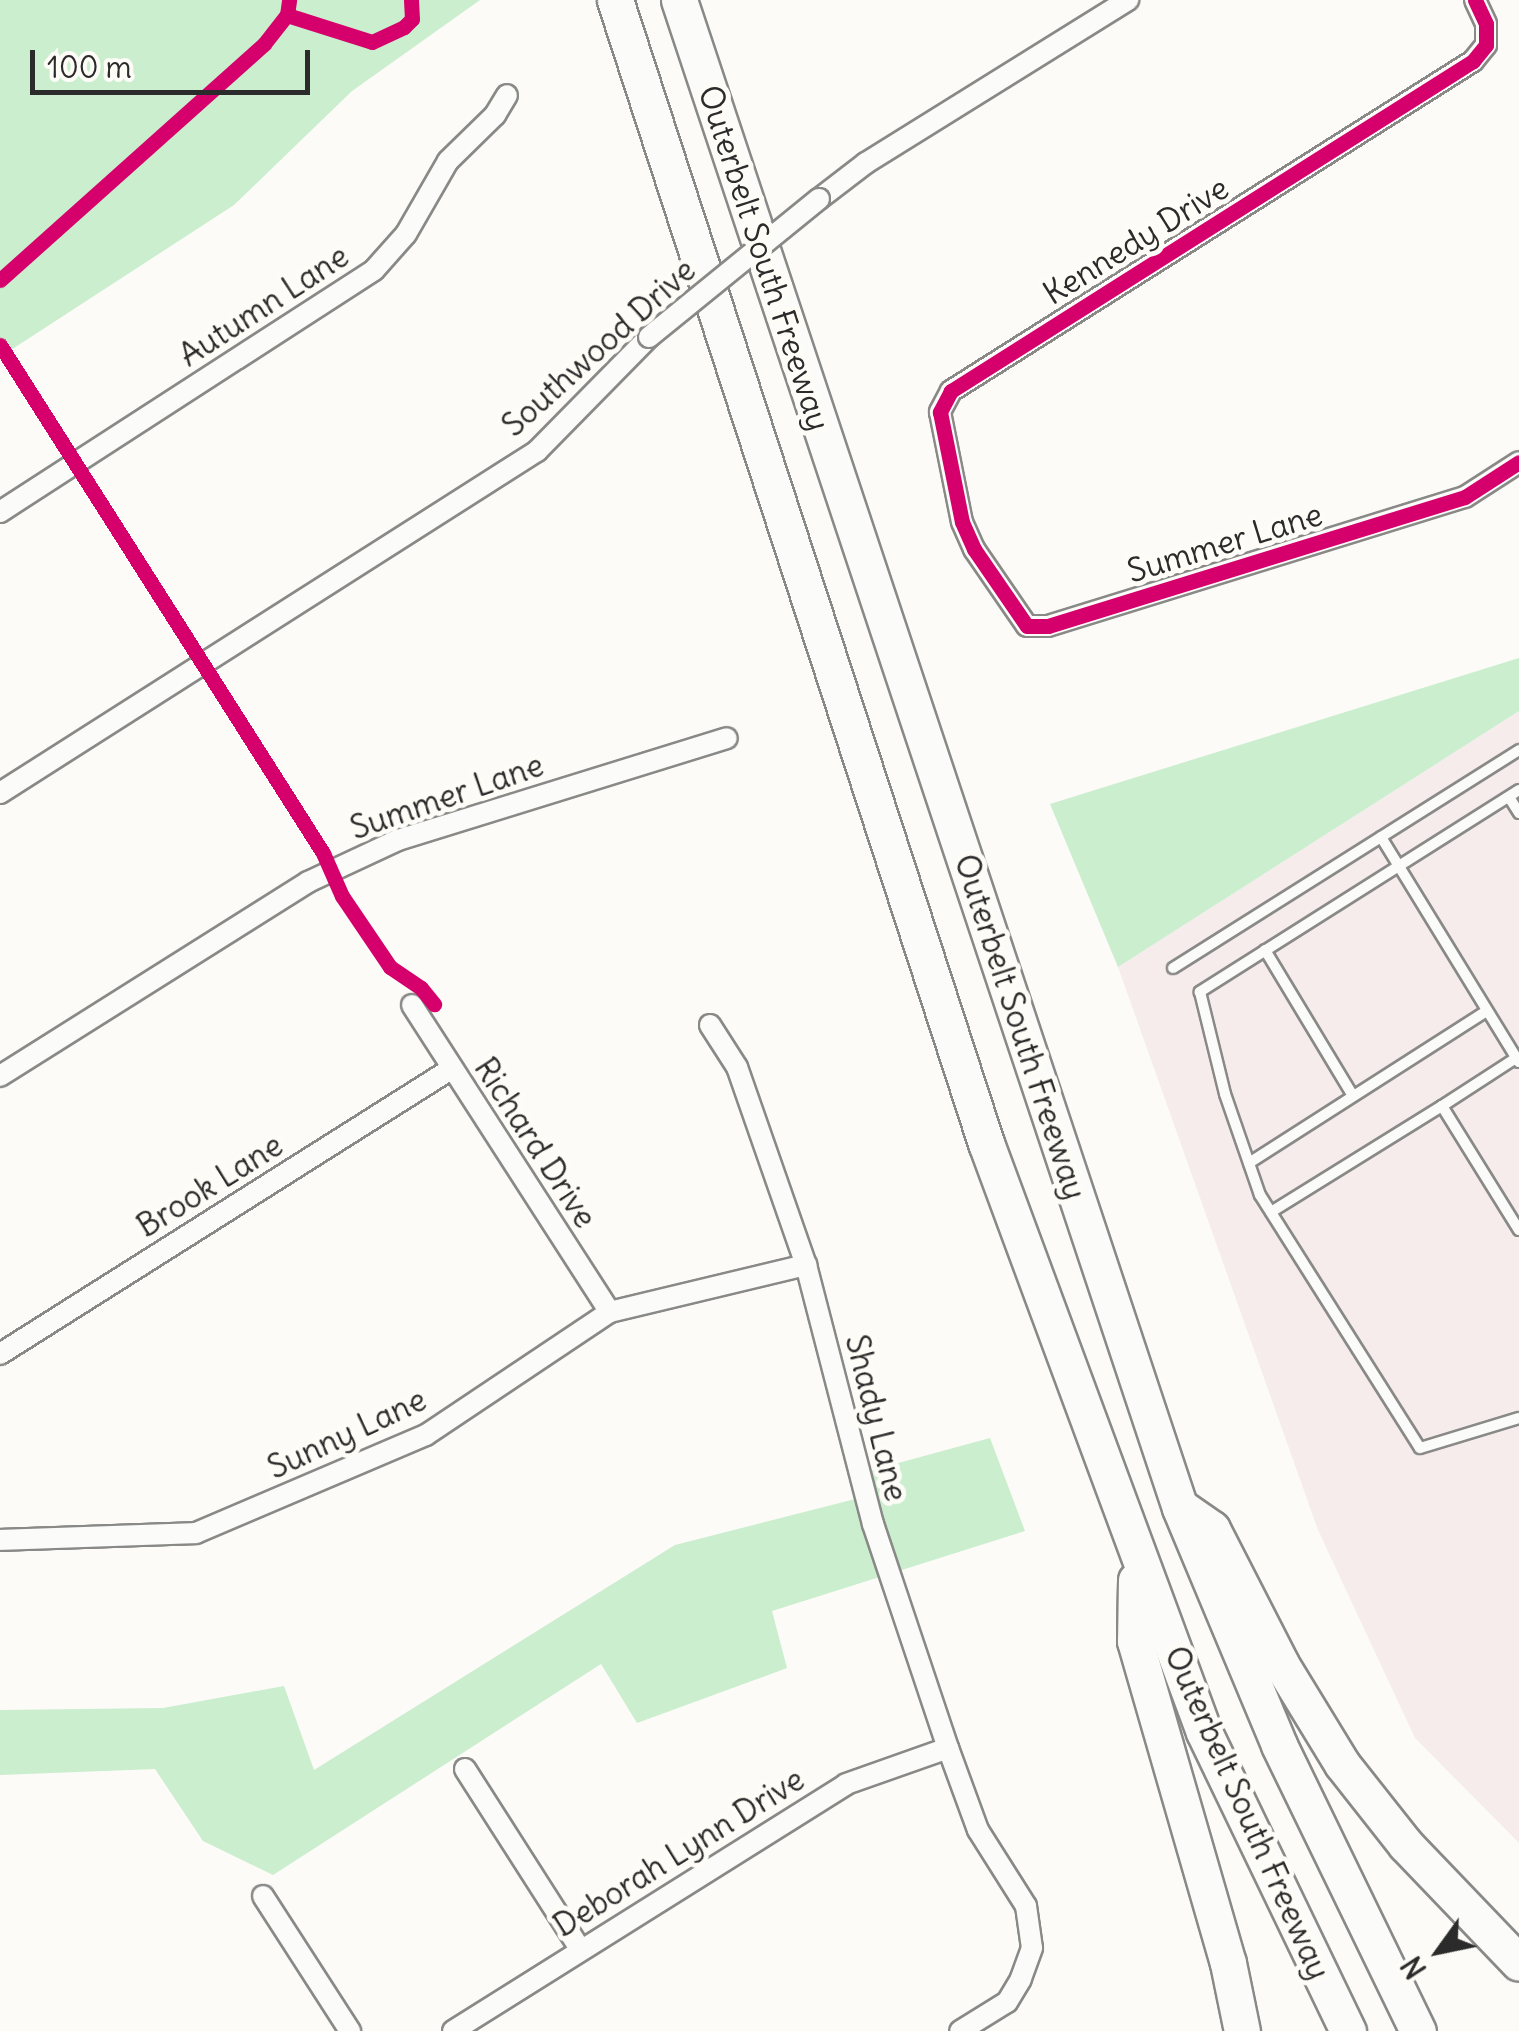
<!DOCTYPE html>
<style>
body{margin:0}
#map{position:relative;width:1519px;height:2031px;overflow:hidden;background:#fcfbf8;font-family:Delius,sans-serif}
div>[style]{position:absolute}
.built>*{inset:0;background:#f6ecec}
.green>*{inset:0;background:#caeece}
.roads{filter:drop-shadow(2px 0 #898987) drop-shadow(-2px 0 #898987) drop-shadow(0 2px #898987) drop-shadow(0 -2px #898987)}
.lane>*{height:10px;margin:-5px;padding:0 5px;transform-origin:5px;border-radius:5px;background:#fbfbf9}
.street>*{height:20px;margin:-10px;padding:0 10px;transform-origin:10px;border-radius:10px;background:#fbfbf9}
.highway>*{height:35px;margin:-17.5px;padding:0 17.5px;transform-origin:17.5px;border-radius:17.5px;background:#fbfbf9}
.bridges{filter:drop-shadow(2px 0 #898987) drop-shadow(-2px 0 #898987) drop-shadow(0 2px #898987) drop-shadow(0 -2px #898987)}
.street-bridge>*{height:20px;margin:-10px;padding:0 10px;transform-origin:10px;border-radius:10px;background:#fbfbf9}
.cycleway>*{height:15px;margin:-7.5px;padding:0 7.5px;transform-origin:7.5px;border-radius:7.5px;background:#d6006c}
span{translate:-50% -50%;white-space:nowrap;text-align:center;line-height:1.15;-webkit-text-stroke:10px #fdfcf7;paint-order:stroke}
.street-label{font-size:32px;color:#2b2b2b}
.north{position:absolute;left:1389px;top:1901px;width:100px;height:100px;-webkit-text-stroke:8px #fdfcf7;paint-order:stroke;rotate:237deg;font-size:28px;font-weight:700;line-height:40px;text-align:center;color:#2b2b2b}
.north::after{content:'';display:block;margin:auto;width:35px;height:45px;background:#2b2b2b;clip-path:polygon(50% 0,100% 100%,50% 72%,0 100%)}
.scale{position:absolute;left:30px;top:50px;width:280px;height:45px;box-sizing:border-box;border:5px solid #2b2b2b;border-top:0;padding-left:12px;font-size:30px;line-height:35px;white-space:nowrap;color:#2b2b2b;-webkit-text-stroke:8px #fdfcf7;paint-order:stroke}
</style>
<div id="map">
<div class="built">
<div style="clip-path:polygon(1519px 711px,1519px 1843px,1415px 1738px,1318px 1530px,1118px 967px)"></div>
</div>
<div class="green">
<div style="clip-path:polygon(0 0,480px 0,352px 91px,234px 205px,0 357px)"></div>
<div style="clip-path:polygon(1519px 658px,1519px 711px,1118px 967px,1050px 804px)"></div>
<div style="clip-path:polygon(990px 1438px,1025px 1531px,772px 1611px,787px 1668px,637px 1723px,601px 1664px,273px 1875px,203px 1841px,155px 1769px,0 1775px,0 1710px,163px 1708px,284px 1686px,314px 1770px,675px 1545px,875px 1494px,869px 1471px)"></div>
</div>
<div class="roads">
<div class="lane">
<div style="left:1519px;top:790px;width:378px;rotate:147.7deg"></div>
<div style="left:1200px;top:992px;width:105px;rotate:76.2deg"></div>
<div style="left:1225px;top:1094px;width:107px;rotate:70.9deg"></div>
<div style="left:1260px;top:1195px;width:299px;rotate:57.7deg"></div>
<div style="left:1420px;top:1448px;width:103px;rotate:-16.9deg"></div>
<div style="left:1509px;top:797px;width:19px;rotate:58deg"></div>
<div style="left:1381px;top:837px;width:264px;rotate:58.5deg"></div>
<div style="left:1265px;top:950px;width:170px;rotate:58.9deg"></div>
<div style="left:1173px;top:968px;width:409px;rotate:-32.2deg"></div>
<div style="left:1442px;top:1106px;width:88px;rotate:-33deg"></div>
<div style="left:1249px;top:1163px;width:282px;rotate:-32.6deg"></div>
<div style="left:1271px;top:1212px;width:201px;rotate:-31.8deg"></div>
<div style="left:1442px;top:1106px;width:146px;rotate:58.2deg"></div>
</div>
<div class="street">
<div style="left:1475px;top:0;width:26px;rotate:65deg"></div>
<div style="left:1486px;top:24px;width:21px;rotate:90deg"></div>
<div style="left:1486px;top:45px;width:21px;rotate:129deg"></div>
<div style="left:1473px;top:61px;width:618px;rotate:147.7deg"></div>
<div style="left:951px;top:391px;width:24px;rotate:118deg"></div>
<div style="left:940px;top:412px;width:112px;rotate:78.7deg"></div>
<div style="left:962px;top:522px;width:30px;rotate:66deg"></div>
<div style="left:974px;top:549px;width:93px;rotate:55.5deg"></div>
<div style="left:1027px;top:626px;width:21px"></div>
<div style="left:1048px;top:626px;width:436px;rotate:-17.2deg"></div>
<div style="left:1465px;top:497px;width:64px;rotate:-32.9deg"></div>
<div style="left:819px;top:199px;width:59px;rotate:-37.5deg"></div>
<div style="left:866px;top:163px;width:309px;rotate:-31.9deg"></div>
<div style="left:0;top:512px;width:445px;rotate:-32.9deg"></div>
<div style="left:374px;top:270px;width:48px;rotate:-48.4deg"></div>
<div style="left:406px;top:234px;width:84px;rotate:-60.1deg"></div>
<div style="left:448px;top:161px;width:66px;rotate:-44.4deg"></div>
<div style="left:495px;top:115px;width:23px;rotate:-59deg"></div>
<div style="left:0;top:793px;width:637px;rotate:-32.49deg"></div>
<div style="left:537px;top:451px;width:160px;rotate:-45.5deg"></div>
<div style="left:412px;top:1005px;width:365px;rotate:57.2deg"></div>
<div style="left:710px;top:1025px;width:50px;rotate:57.3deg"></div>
<div style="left:737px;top:1067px;width:210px;rotate:70.8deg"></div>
<div style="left:806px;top:1265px;width:268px;rotate:75.5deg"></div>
<div style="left:873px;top:1524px;width:236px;rotate:71.5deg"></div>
<div style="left:948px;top:1748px;width:87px;rotate:69.9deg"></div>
<div style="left:978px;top:1830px;width:90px;rotate:57.7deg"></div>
<div style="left:1026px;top:1906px;width:42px;rotate:81.9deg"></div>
<div style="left:1032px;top:1948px;width:33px;rotate:110deg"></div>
<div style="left:1021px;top:1979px;width:27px;rotate:121deg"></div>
<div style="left:1007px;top:2002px;width:55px;rotate:148.3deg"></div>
<div style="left:0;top:1076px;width:364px;rotate:-32.2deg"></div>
<div style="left:308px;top:882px;width:99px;rotate:-25deg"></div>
<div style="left:398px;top:840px;width:344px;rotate:-17.2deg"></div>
<div style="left:0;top:1354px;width:534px;rotate:-32.29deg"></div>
<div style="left:0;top:1540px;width:196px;rotate:-2deg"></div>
<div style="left:196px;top:1533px;width:250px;rotate:-23.1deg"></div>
<div style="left:426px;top:1435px;width:221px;rotate:-33.8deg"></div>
<div style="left:610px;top:1312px;width:202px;rotate:-13.5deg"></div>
<div style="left:465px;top:1769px;width:214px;rotate:57.4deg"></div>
<div style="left:263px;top:1896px;width:161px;rotate:57.2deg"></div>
<div style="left:453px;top:2031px;width:464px;rotate:-32.1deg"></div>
<div style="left:846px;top:1784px;width:108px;rotate:-19.4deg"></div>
</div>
<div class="highway">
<div style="left:615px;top:0;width:1202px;rotate:72.02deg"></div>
<div style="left:986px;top:1143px;width:628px;rotate:69.69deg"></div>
<div style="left:1204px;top:1732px;width:332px;rotate:64.3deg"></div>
<div style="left:679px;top:0;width:1589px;rotate:71.62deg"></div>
<div style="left:1180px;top:1508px;width:257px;rotate:67.3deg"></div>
<div style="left:1279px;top:1745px;width:318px;rotate:64.1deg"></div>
<div style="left:1185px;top:1510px;width:33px;rotate:35deg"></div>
<div style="left:1212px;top:1529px;width:152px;rotate:62.9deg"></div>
<div style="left:1281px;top:1664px;width:117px;rotate:58.6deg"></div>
<div style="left:1342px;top:1764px;width:103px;rotate:51.7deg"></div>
<div style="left:1406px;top:1845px;width:163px;rotate:46.2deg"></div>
<div style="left:1136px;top:1580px;width:61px;rotate:90.9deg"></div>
<div style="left:1135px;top:1641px;width:335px;rotate:73.9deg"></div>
<div style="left:1228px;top:1963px;width:69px;rotate:78.4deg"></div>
</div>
</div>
<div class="bridges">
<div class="street-bridge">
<div style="left:649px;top:337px;width:219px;rotate:-39.1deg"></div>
</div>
</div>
<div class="cycleway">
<div style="left:1475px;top:0;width:26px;rotate:65deg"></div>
<div style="left:1486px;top:24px;width:21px;rotate:90deg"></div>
<div style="left:1486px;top:45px;width:21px;rotate:129deg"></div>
<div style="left:1473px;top:61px;width:618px;rotate:147.7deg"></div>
<div style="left:951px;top:391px;width:24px;rotate:118deg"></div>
<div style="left:940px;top:412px;width:112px;rotate:78.7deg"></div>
<div style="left:962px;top:522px;width:30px;rotate:66deg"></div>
<div style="left:974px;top:549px;width:93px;rotate:55.5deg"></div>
<div style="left:1027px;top:626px;width:21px"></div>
<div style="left:1048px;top:626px;width:436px;rotate:-17.2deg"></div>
<div style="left:1465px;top:497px;width:64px;rotate:-32.9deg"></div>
<div style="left:287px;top:15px;width:89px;rotate:17.6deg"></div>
<div style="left:372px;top:42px;width:35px;rotate:-25deg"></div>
<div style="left:404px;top:27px;width:11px;rotate:-45deg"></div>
<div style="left:412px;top:19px;width:19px;rotate:-93deg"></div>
<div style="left:0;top:280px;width:354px;rotate:-41.8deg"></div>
<div style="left:264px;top:44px;width:37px;rotate:-52deg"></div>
<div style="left:287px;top:15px;width:15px;rotate:-82deg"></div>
<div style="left:0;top:345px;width:602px;rotate:57.55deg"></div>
<div style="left:323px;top:853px;width:47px;rotate:66.2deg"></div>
<div style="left:342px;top:896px;width:86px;rotate:55.9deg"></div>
<div style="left:390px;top:967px;width:37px;rotate:34deg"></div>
<div style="left:421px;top:988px;width:21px;rotate:51deg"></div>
</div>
<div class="street-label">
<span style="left:1136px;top:241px;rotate:-32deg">Kennedy Drive</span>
<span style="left:764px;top:258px;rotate:72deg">Outerbelt South Freeway</span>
<span style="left:264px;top:306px;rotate:-33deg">Autumn Lane</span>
<span style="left:599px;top:348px;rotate:-42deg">Southwood Drive</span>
<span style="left:1225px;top:543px;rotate:-17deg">Summer Lane</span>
<span style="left:447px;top:797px;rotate:-19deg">Summer Lane</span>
<span style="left:1020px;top:1027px;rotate:72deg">Outerbelt South Freeway</span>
<span style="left:535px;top:1143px;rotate:57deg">Richard Drive</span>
<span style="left:210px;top:1186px;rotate:-32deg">Brook Lane</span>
<span style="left:876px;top:1418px;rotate:76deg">Shady Lane</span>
<span style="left:347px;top:1434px;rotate:-25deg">Sunny Lane</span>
<span style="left:1247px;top:1813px;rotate:66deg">Outerbelt South Freeway</span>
<span style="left:679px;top:1853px;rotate:-32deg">Deborah Lynn Drive</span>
</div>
<div class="north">N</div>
<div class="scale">100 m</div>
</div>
